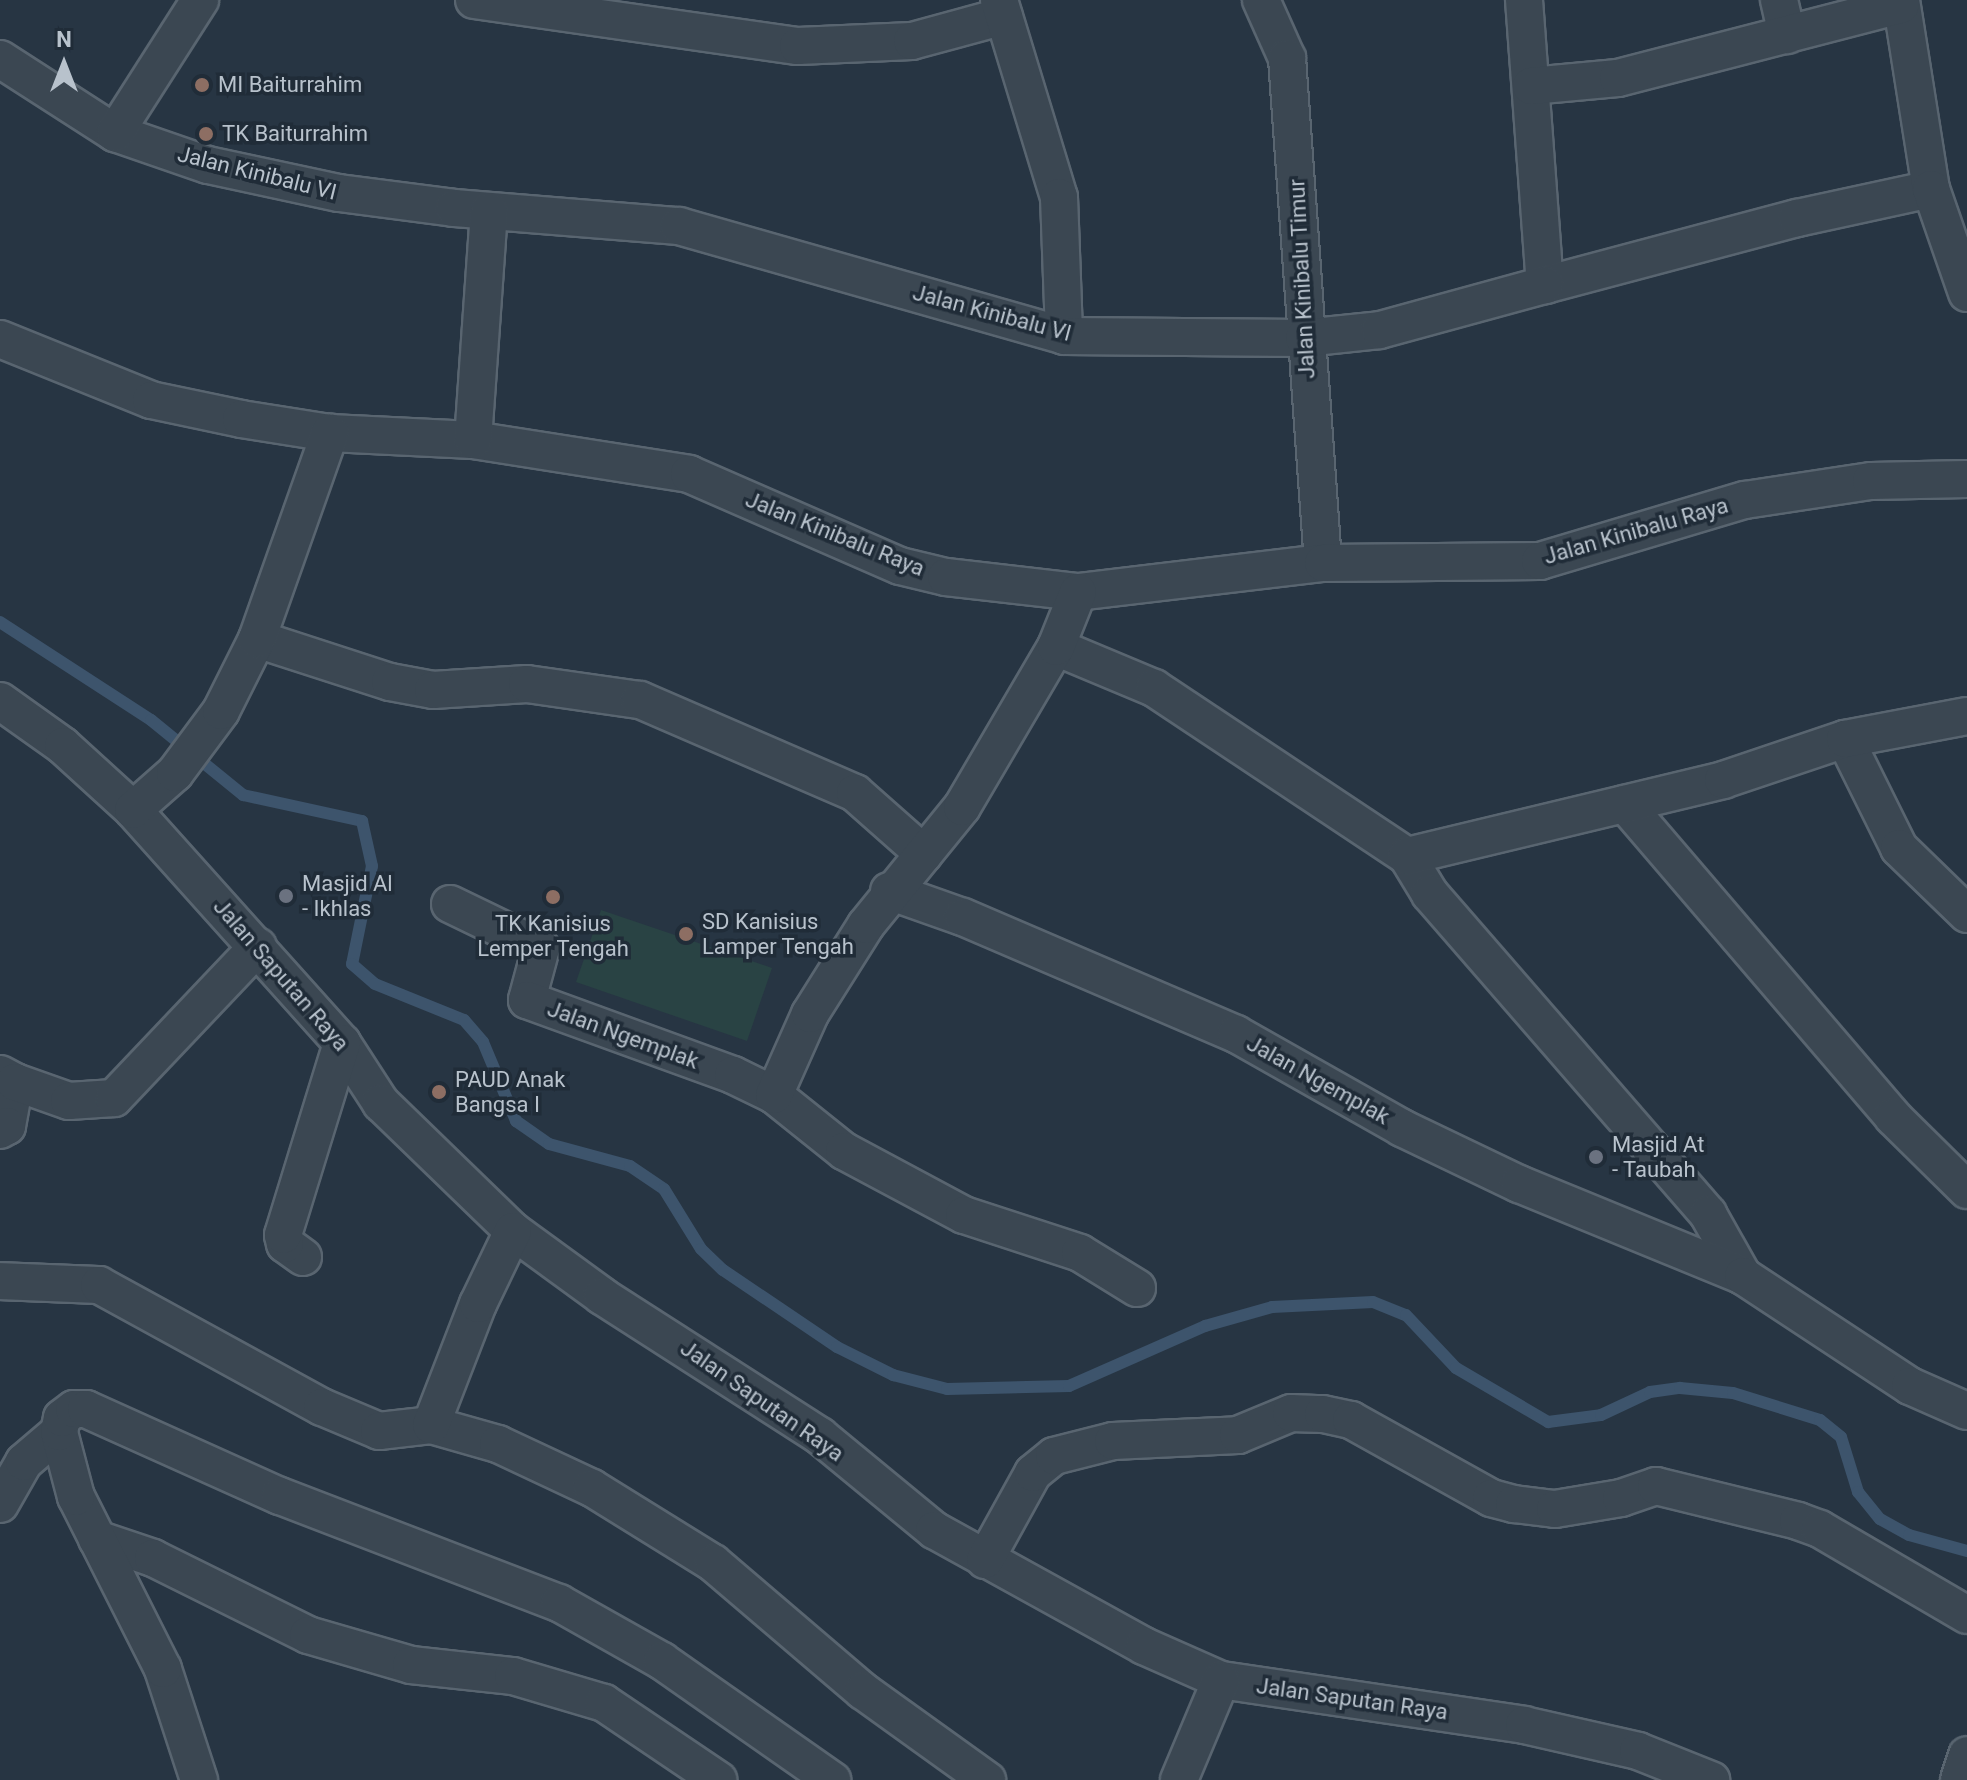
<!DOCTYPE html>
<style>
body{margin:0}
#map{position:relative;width:1967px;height:1780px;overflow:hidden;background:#273543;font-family:Roboto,sans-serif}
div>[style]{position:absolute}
.green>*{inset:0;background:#294344}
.stream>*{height:12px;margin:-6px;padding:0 6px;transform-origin:6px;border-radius:6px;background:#3d546c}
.roads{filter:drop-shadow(2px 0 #596570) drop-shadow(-2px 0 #596570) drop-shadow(0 2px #596570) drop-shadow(0 -2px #596570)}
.street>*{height:36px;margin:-18px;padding:0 18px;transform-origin:18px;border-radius:18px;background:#3b4752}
.dots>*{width:22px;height:22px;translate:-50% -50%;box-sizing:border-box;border:4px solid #202c38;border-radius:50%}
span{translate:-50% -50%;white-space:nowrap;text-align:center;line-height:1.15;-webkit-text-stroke:7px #202c38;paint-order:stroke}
.poi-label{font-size:22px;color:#b8c2cc}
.left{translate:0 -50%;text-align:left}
.street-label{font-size:22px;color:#b8c2cc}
.north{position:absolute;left:24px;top:24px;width:80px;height:80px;-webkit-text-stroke:6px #202c38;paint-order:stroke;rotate:0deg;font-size:22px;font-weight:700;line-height:32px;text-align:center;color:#b8c2cc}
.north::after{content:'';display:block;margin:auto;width:28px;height:36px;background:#b8c2cc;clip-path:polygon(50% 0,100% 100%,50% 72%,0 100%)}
</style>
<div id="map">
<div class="green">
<div style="clip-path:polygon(601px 910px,772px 968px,747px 1041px,576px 982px)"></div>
</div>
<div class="stream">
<div style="left:0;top:622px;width:180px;rotate:33deg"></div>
<div style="left:151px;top:720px;width:119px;rotate:39.2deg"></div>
<div style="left:243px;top:795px;width:122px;rotate:12.3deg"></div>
<div style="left:362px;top:821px;width:46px;rotate:77.5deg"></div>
<div style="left:372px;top:866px;width:100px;rotate:101.5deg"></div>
<div style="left:352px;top:964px;width:30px;rotate:41deg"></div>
<div style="left:375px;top:984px;width:96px;rotate:22deg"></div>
<div style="left:464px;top:1020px;width:29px;rotate:49deg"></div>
<div style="left:483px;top:1042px;width:86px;rotate:67.3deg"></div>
<div style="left:516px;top:1121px;width:40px;rotate:34.9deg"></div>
<div style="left:549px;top:1144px;width:84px;rotate:15.2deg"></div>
<div style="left:630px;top:1166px;width:41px;rotate:34.1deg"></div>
<div style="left:664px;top:1189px;width:70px;rotate:58.3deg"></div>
<div style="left:701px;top:1249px;width:30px;rotate:44deg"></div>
<div style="left:723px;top:1270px;width:138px;rotate:34deg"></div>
<div style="left:837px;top:1347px;width:63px;rotate:26.6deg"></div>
<div style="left:893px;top:1375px;width:56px;rotate:14.5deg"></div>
<div style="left:947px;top:1389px;width:122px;rotate:-1.4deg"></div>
<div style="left:1069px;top:1386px;width:149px;rotate:-23.8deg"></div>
<div style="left:1205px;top:1326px;width:70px;rotate:-15.8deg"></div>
<div style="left:1272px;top:1307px;width:101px;rotate:-2.8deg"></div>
<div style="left:1373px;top:1302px;width:35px;rotate:22deg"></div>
<div style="left:1406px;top:1315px;width:73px;rotate:46.7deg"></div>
<div style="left:1456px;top:1368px;width:107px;rotate:30.4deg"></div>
<div style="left:1548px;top:1422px;width:53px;rotate:-7.5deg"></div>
<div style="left:1601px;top:1415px;width:54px;rotate:-25.1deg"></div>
<div style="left:1650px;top:1392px;width:30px;rotate:-8deg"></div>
<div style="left:1680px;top:1388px;width:53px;rotate:5.4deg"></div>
<div style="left:1733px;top:1393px;width:91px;rotate:17.2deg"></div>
<div style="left:1820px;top:1420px;width:27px;rotate:39deg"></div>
<div style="left:1841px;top:1437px;width:58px;rotate:72.8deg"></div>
<div style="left:1858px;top:1492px;width:35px;rotate:51deg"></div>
<div style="left:1880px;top:1519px;width:33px;rotate:29deg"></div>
<div style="left:1909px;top:1535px;width:60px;rotate:15.4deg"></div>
</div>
<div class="roads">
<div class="street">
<div style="left:474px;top:0;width:327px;rotate:8.1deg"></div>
<div style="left:798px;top:46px;width:114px;rotate:-2.5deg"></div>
<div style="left:912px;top:41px;width:95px;rotate:-15.2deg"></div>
<div style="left:999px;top:0;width:206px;rotate:73.1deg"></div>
<div style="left:1059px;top:197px;width:139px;rotate:87.9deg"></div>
<div style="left:1261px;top:0;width:64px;rotate:65.9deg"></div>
<div style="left:1287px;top:58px;width:506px;rotate:85.92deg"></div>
<div style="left:1524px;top:0;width:286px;rotate:85.8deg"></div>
<div style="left:1545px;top:285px;width:261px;rotate:-14.9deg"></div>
<div style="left:1797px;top:218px;width:137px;rotate:-12.2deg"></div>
<div style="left:1779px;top:0;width:36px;rotate:77deg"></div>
<div style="left:1901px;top:0;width:191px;rotate:81deg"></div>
<div style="left:1931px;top:189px;width:110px;rotate:70.9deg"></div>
<div style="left:0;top:59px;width:137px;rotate:32.8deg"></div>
<div style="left:115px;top:133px;width:98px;rotate:19deg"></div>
<div style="left:208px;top:165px;width:134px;rotate:12.1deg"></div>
<div style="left:339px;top:193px;width:116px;rotate:7.4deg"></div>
<div style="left:454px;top:208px;width:226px;rotate:4.6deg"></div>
<div style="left:679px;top:226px;width:400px;rotate:15.9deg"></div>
<div style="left:1064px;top:336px;width:240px;rotate:0.5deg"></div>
<div style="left:1304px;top:338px;width:76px;rotate:-6deg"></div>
<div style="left:1380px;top:330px;width:171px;rotate:-15.3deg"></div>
<div style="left:1531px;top:86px;width:87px;rotate:-5.3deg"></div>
<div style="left:1618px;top:78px;width:292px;rotate:-14.5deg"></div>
<div style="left:115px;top:133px;width:158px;rotate:-57.4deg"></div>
<div style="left:0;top:339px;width:163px;rotate:22deg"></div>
<div style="left:151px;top:400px;width:92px;rotate:11.9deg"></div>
<div style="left:241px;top:419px;width:90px;rotate:8.9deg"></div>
<div style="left:330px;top:433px;width:143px;rotate:2.8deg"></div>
<div style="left:473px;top:440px;width:219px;rotate:8.9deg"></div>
<div style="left:689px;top:474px;width:230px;rotate:23.6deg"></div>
<div style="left:900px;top:566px;width:47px;rotate:13.4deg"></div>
<div style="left:946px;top:577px;width:133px;rotate:6.5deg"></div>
<div style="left:1078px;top:592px;width:247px;rotate:-6.8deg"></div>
<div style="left:1323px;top:563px;width:217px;rotate:-0.5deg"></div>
<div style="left:1540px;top:561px;width:214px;rotate:-16.6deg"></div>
<div style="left:1745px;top:500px;width:127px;rotate:-8.6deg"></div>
<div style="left:1871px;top:481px;width:96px;rotate:-1.2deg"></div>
<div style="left:473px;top:440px;width:229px;rotate:-86deg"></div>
<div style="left:257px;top:639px;width:140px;rotate:17.9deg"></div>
<div style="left:390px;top:682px;width:44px;rotate:10.5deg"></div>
<div style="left:433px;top:690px;width:94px;rotate:-3.7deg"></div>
<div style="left:527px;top:684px;width:114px;rotate:8.1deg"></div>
<div style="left:640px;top:700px;width:234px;rotate:23.4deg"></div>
<div style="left:855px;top:793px;width:92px;rotate:41.5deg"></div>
<div style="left:1056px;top:647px;width:106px;rotate:22.7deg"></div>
<div style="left:1154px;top:688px;width:304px;rotate:33.6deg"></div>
<div style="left:1407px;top:856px;width:44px;rotate:58.8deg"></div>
<div style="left:1430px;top:894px;width:424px;rotate:49deg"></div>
<div style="left:1708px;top:1214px;width:71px;rotate:60.6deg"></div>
<div style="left:0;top:701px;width:77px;rotate:35.5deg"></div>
<div style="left:63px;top:746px;width:95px;rotate:42.4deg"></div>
<div style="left:133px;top:810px;width:313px;rotate:48.1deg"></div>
<div style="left:342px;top:1043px;width:72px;rotate:57deg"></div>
<div style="left:381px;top:1103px;width:184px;rotate:44.1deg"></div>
<div style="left:513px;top:1231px;width:110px;rotate:36.1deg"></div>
<div style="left:602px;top:1296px;width:259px;rotate:32.7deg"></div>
<div style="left:820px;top:1436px;width:148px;rotate:39.5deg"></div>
<div style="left:934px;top:1530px;width:240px;rotate:28.9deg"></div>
<div style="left:1144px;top:1646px;width:84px;rotate:23.8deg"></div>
<div style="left:1221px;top:1680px;width:306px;rotate:8.4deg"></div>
<div style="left:1524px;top:1725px;width:117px;rotate:12.8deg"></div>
<div style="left:1638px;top:1751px;width:79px;rotate:21.7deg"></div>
<div style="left:1845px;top:739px;width:122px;rotate:63.6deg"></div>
<div style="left:1899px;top:848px;width:95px;rotate:44.1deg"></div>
<div style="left:1625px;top:804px;width:412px;rotate:49.4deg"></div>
<div style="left:1893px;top:1117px;width:104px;rotate:44.6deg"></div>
<div style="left:133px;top:810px;width:56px;rotate:-41.4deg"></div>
<div style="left:175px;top:773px;width:77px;rotate:-53.4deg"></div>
<div style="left:221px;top:711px;width:80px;rotate:-63.4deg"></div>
<div style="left:257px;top:639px;width:219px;rotate:-70.5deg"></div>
<div style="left:1407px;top:856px;width:325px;rotate:-13.5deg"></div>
<div style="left:1723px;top:780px;width:129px;rotate:-18.6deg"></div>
<div style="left:1845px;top:739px;width:124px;rotate:-10.7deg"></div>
<div style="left:889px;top:891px;width:78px;rotate:19.4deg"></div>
<div style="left:963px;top:917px;width:297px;rotate:23.2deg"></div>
<div style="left:1236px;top:1034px;width:191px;rotate:29.5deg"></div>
<div style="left:1402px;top:1128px;width:130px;rotate:25.6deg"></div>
<div style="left:1519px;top:1184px;width:242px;rotate:22.3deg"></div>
<div style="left:1743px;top:1276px;width:200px;rotate:33.4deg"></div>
<div style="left:1910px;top:1386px;width:62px;rotate:23.7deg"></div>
<div style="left:450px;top:904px;width:101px;rotate:25.8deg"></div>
<div style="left:541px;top:948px;width:54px;rotate:105.1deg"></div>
<div style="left:527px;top:1000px;width:219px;rotate:20deg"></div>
<div style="left:733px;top:1075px;width:46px;rotate:26deg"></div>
<div style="left:774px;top:1095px;width:90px;rotate:38.7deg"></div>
<div style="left:844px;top:1151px;width:136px;rotate:28.1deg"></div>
<div style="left:964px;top:1215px;width:122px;rotate:18.1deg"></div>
<div style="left:1080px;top:1253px;width:67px;rotate:31.6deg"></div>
<div style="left:0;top:1074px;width:17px;rotate:28deg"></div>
<div style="left:15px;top:1082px;width:45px;rotate:100.3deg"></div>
<div style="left:7px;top:1126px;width:8px;rotate:150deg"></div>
<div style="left:15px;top:1082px;width:57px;rotate:19.4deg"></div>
<div style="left:69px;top:1101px;width:45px;rotate:-3.8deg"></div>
<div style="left:114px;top:1098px;width:209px;rotate:-46.5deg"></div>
<div style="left:774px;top:1095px;width:89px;rotate:-66deg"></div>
<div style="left:810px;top:1014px;width:105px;rotate:-57.8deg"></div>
<div style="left:866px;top:925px;width:152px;rotate:-50.9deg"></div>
<div style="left:962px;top:807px;width:186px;rotate:-59.6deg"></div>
<div style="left:1056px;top:647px;width:59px;rotate:-68.2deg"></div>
<div style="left:303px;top:1257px;width:22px;rotate:-144deg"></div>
<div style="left:285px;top:1244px;width:9px;rotate:-103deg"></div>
<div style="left:283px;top:1235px;width:201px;rotate:-72.9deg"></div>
<div style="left:0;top:1281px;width:99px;rotate:2.3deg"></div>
<div style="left:99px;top:1285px;width:254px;rotate:28.7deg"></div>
<div style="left:322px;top:1407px;width:62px;rotate:22.8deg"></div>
<div style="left:379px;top:1431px;width:52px;rotate:-6.6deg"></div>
<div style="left:431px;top:1425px;width:70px;rotate:15.8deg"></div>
<div style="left:498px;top:1444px;width:104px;rotate:25.1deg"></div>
<div style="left:592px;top:1488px;width:142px;rotate:31.8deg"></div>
<div style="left:713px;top:1563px;width:197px;rotate:40.5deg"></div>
<div style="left:863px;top:1691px;width:153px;rotate:35.7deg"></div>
<div style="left:431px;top:1425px;width:130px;rotate:-68.8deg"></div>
<div style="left:478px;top:1304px;width:81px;rotate:-64.4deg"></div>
<div style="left:0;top:1504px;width:48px;rotate:-60.3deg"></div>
<div style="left:24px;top:1462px;width:46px;rotate:-40.6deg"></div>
<div style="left:97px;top:1539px;width:59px;rotate:18.7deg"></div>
<div style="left:153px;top:1558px;width:173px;rotate:26.4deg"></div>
<div style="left:308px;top:1635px;width:107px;rotate:16.2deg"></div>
<div style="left:411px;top:1665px;width:103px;rotate:6.2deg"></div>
<div style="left:513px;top:1676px;width:95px;rotate:16.5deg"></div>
<div style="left:604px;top:1703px;width:138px;rotate:34deg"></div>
<div style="left:985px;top:1560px;width:99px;rotate:-61.1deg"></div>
<div style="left:1033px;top:1473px;width:27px;rotate:-39deg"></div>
<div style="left:1054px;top:1456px;width:61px;rotate:-14.3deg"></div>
<div style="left:1113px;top:1441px;width:125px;rotate:-2.7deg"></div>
<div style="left:1238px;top:1435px;width:57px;rotate:-22.5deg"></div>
<div style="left:1291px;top:1413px;width:32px;rotate:2deg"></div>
<div style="left:1323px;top:1414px;width:29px;rotate:12deg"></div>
<div style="left:1351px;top:1420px;width:160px;rotate:29.1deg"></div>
<div style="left:1491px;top:1498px;width:24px;rotate:15deg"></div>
<div style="left:1514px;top:1504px;width:41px;rotate:7deg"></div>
<div style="left:1555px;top:1509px;width:67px;rotate:-9.5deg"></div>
<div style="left:1621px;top:1498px;width:37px;rotate:-19deg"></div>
<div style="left:1656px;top:1486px;width:146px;rotate:13.8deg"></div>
<div style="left:1798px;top:1521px;width:23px;rotate:20deg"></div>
<div style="left:1820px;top:1529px;width:170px;rotate:30.3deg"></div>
<div style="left:199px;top:1780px;width:117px;rotate:-108deg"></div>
<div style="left:163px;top:1669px;width:193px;rotate:-116.8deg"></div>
<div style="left:76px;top:1497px;width:67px;rotate:-104.7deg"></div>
<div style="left:59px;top:1432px;width:14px;rotate:-78deg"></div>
<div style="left:62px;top:1418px;width:15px;rotate:-37deg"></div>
<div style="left:74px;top:1409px;width:12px"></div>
<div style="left:86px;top:1409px;width:213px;rotate:24.2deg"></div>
<div style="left:280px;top:1496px;width:299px;rotate:21deg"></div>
<div style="left:559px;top:1603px;width:118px;rotate:29.4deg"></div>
<div style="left:662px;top:1661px;width:208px;rotate:35deg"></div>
<div style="left:1179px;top:1780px;width:108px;rotate:-67.2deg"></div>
<div style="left:1959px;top:1780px;width:26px;rotate:-72deg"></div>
</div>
</div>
<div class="dots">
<div style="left:202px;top:85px;background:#8d6e63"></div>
<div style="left:206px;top:134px;background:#8d6e63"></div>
<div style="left:286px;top:896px;background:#6b7280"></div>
<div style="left:553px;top:897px;background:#8d6e63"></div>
<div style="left:686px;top:934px;background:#8d6e63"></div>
<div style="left:439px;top:1092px;background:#8d6e63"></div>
<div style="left:1596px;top:1157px;background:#6b7280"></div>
</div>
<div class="poi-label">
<span class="left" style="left:218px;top:85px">MI Baiturrahim</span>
<span class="left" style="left:222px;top:134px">TK Baiturrahim</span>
<span class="left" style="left:302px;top:896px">Masjid Al<br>- Ikhlas</span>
<span class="left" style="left:702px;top:934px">SD Kanisius<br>Lamper Tengah</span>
<span style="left:553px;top:936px">TK Kanisius<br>Lemper Tengah</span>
<span class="left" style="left:455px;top:1092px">PAUD Anak<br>Bangsa I</span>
<span class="left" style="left:1612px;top:1157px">Masjid At<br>- Taubah</span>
</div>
<div class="street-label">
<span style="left:257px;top:173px;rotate:14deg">Jalan Kinibalu VI</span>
<span style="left:1302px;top:279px;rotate:-93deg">Jalan Kinibalu Timur</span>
<span style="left:992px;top:313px;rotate:15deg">Jalan Kinibalu VI</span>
<span style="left:1636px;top:531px;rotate:-16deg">Jalan Kinibalu Raya</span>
<span style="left:835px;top:534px;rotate:22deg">Jalan Kinibalu Raya</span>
<span style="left:281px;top:975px;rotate:49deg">Jalan Saputan Raya</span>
<span style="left:623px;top:1035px;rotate:20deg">Jalan Ngemplak</span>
<span style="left:1318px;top:1080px;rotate:29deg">Jalan Ngemplak</span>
<span style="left:762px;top:1401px;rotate:35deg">Jalan Saputan Raya</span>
<span style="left:1352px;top:1699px;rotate:8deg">Jalan Saputan Raya</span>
</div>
<div class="north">N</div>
</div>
